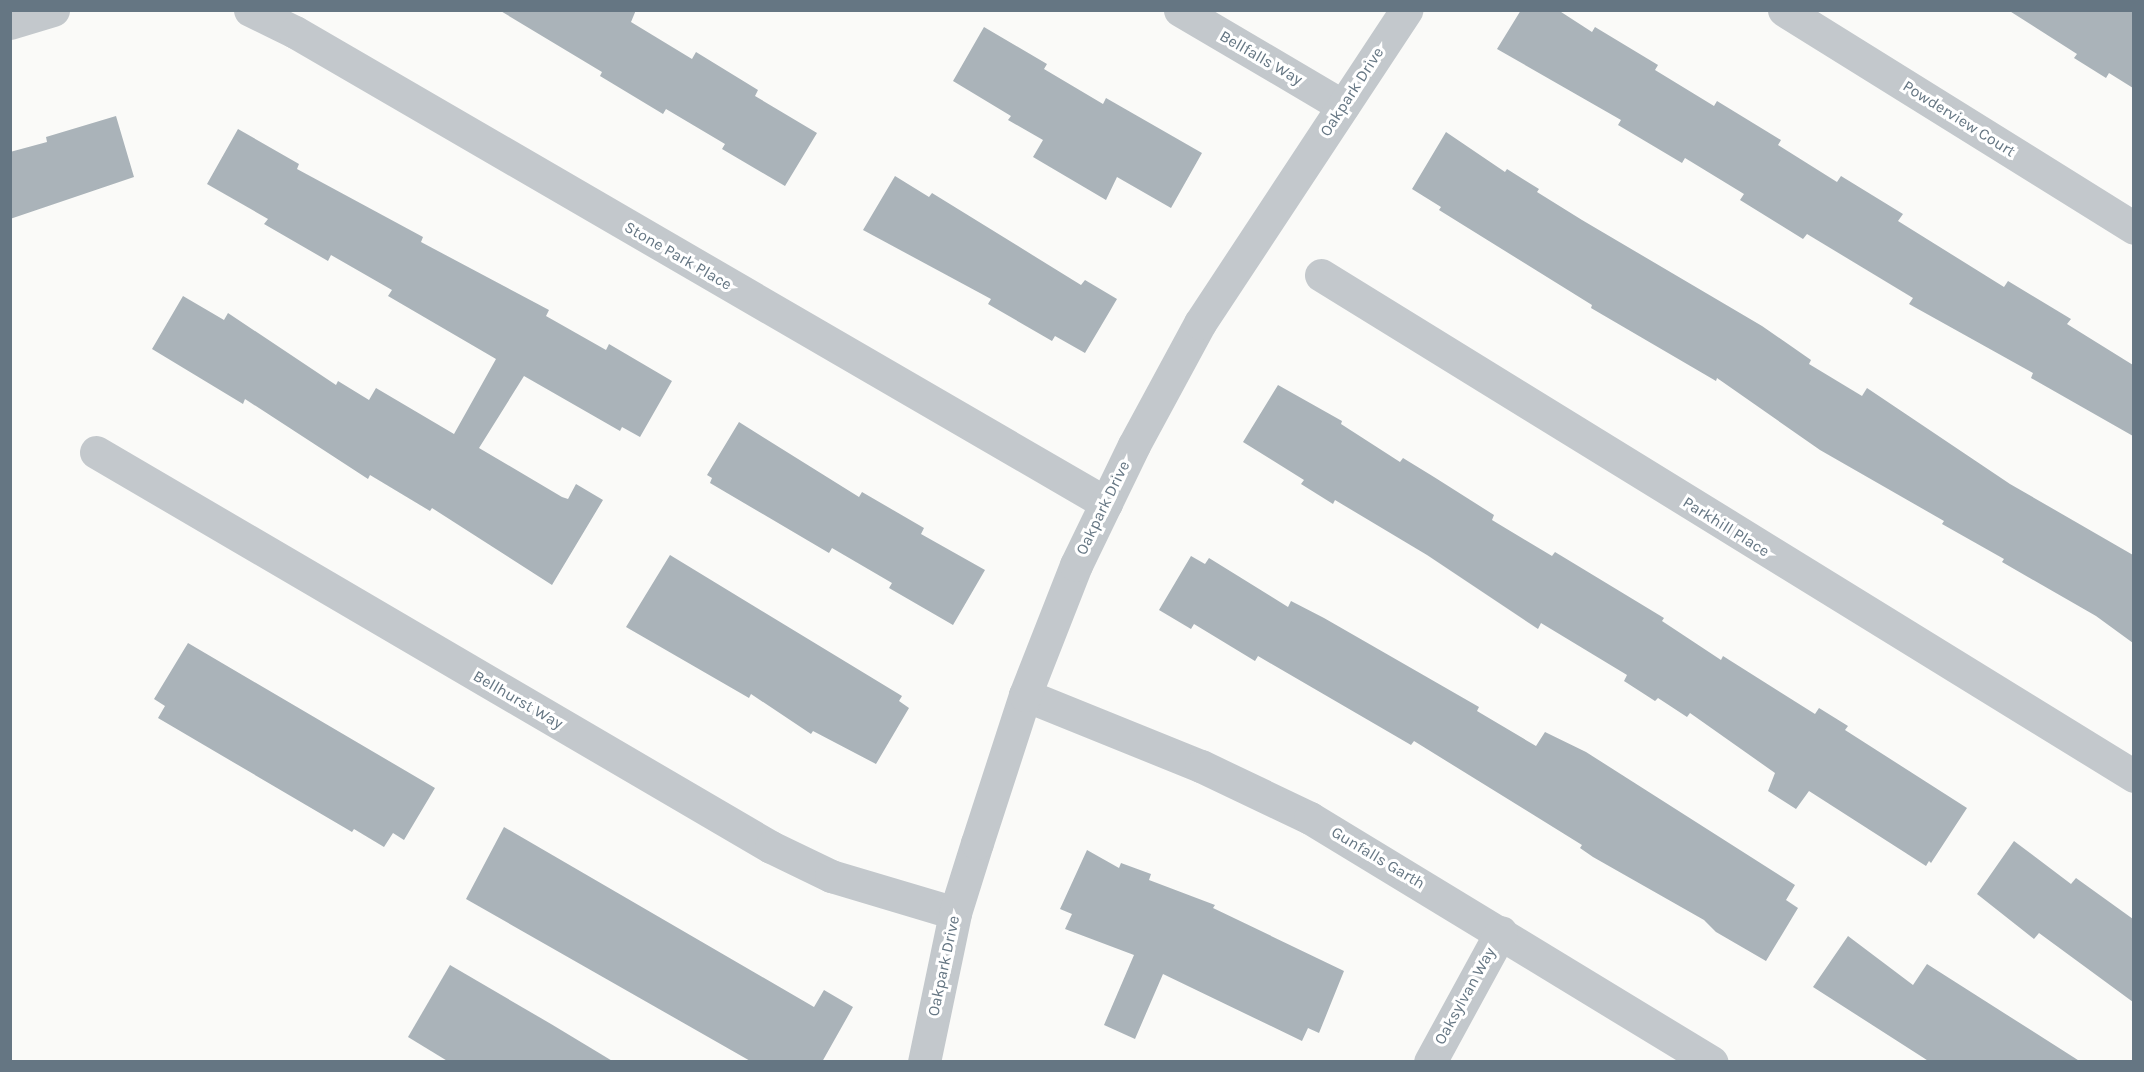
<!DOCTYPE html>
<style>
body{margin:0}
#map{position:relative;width:2144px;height:1072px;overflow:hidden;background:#fafaf8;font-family:Karla,sans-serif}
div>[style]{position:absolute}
.building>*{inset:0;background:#aab3b9}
.minor>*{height:33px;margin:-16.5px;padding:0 16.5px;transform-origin:16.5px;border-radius:16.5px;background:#c3c8cc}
span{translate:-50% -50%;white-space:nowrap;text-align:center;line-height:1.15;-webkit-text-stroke:6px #fff;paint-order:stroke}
.street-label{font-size:16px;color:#657683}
.frame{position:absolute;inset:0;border:12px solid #657683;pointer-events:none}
</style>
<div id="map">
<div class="building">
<div style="clip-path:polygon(499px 10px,636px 10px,631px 22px,692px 59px,696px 52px,758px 90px,755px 96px,817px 133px,785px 186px,722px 149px,725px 144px,666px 109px,663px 114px,600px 76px,602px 72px)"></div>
<div style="clip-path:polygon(1521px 10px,1558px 10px,1592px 32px,1595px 27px,1658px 65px,1655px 70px,1714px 106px,1717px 101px,1781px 140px,1778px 145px,1837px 182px,1841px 176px,1903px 214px,1898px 221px,2004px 287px,2008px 281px,2071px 319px,2067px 324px,2133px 365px,2133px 436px,2031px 378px,2033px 373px,1909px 304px,1913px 298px,1807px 234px,1803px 239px,1740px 200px,1744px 194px,1685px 158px,1682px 163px,1618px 125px,1621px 120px,1497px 49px)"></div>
<div style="clip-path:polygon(2008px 10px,2133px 10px,2133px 88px,2109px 73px,2106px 78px,2074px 58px,2077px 54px)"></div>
<div style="clip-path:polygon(984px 27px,1047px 64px,1044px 69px,1103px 104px,1106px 98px,1202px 153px,1171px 208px,1117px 177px,1106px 200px,1033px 157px,1043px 140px,1008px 120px,1011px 116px,953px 81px)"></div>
<div style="clip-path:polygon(116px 116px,134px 177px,10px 219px,10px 152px,47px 142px,46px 137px)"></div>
<div style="clip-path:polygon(238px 129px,299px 164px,297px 169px,423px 237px,421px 242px,549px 310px,546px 316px,606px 350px,609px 344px,672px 381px,640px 437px,622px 427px,620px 431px,524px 376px,479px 448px,562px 497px,568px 499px,576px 484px,603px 500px,552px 585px,432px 508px,430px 511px,370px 475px,368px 479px,245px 399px,243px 404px,152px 349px,183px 296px,224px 320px,228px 313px,336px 385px,338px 381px,369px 400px,376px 388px,454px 434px,496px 359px,388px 296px,392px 290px,331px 255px,328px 261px,264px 224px,268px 219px,207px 184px)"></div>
<div style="clip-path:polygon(1446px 132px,1505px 172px,1507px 169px,1539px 189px,1537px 192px,1582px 220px,1762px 326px,1811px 360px,1809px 364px,1862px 396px,1867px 388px,2010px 484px,2133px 555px,2133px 643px,2096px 616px,2002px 562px,2004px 559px,1942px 524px,1944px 521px,1820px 450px,1717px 378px,1716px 381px,1591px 308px,1592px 305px,1439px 210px,1441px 207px,1412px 189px)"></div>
<div style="clip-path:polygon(895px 176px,929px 197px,932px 193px,1081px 285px,1085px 280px,1117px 299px,1085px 353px,1055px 336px,1052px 341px,988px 304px,991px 299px,863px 230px)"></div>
<div style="clip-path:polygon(1278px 385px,1342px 421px,1341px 424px,1400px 462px,1403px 458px,1434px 477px,1494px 515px,1492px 520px,1552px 556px,1555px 552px,1664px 618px,1662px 621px,1721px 660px,1723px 656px,1815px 714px,1819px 708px,1848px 726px,1845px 730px,1967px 808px,1931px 863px,1929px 861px,1926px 866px,1809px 791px,1796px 809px,1768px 791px,1775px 773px,1690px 713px,1687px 717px,1658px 698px,1655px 701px,1624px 681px,1627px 675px,1541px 623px,1538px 629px,1427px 555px,1335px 500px,1333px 504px,1301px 484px,1304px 480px,1243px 442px)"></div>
<div style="clip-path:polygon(739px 422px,859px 497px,862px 492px,924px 528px,921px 534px,985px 570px,953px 625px,889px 588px,892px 583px,832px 548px,829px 553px,710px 483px,712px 478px,707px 475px)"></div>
<div style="clip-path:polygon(670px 555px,902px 696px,899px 701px,909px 708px,876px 764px,813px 731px,811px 734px,751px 694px,749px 698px,626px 627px)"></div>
<div style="clip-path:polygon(1191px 556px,1205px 564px,1209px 558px,1288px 607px,1291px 601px,1324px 618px,1479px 707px,1477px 711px,1536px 746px,1545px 732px,1586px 752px,1795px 885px,1786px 900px,1798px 908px,1766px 961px,1716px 932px,1704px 920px,1593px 857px,1580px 848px,1582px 845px,1414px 741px,1411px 745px,1258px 656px,1255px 661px,1194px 624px,1191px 629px,1159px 610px)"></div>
<div style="clip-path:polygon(188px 643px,435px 788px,404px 840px,393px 833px,384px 847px,354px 829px,352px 832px,158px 718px,165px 706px,154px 699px)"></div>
<div style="clip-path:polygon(504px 827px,814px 1007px,824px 990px,853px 1007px,822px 1062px,752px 1062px,466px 899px)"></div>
<div style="clip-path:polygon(2014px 841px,2071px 884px,2076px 878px,2133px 919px,2133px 1002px,2039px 933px,2034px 939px,1977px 894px)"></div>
<div style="clip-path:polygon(1087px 850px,1119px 868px,1121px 863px,1151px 874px,1149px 880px,1215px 905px,1213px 908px,1344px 971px,1319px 1033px,1308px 1028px,1302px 1041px,1163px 974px,1135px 1039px,1104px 1025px,1134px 955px,1065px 929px,1072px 914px,1060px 909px)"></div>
<div style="clip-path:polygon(1848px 936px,1913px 985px,1927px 964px,2081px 1062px,1930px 1062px,1813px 987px)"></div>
<div style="clip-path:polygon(450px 965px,551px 1024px,614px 1062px,449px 1062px,408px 1037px)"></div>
</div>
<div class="minor">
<div style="left:250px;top:10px;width:50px;rotate:26.1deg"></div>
<div style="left:295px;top:32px;width:938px;rotate:30.15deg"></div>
<div style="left:1180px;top:10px;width:189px;rotate:30.5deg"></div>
<div style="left:1784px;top:10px;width:412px;rotate:31.9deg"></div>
<div style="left:10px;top:23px;width:45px;rotate:-16.8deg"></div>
<div style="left:1321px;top:275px;width:955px;rotate:31.64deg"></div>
<div style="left:96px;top:452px;width:782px;rotate:30.34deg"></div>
<div style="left:771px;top:847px;width:67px;rotate:25.8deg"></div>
<div style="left:831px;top:876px;width:129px;rotate:16.6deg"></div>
<div style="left:1025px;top:695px;width:190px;rotate:22deg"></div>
<div style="left:1201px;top:766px;width:121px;rotate:25.5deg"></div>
<div style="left:1310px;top:818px;width:470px;rotate:31.3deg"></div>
<div style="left:924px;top:1062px;width:152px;rotate:-78.2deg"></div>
<div style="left:955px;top:913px;width:73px;rotate:-72.6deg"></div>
<div style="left:977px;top:843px;width:156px;rotate:-72deg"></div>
<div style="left:1025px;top:695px;width:140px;rotate:-68.6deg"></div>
<div style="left:1076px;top:565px;width:133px;rotate:-64.2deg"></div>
<div style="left:1134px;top:445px;width:139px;rotate:-61.6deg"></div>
<div style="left:1200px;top:323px;width:375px;rotate:-56.6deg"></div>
<div style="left:1430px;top:1062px;width:148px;rotate:-61.4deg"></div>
</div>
<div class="street-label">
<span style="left:1261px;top:58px;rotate:30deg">Bellfalls Way</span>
<span style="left:1352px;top:92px;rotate:-57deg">Oakpark Drive</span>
<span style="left:1959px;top:119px;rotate:32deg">Powderview Court</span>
<span style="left:678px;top:256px;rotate:30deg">Stone Park Place</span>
<span style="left:1103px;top:508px;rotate:-64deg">Oakpark Drive</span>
<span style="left:1726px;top:527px;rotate:32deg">Parkhill Place</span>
<span style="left:518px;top:700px;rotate:30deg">Bellhurst Way</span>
<span style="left:1378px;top:858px;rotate:31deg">Gunfalls Garth</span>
<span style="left:944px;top:966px;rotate:-78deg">Oakpark Drive</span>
<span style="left:1465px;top:996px;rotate:-61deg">Oaksylvan Way</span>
</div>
<div class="frame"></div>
</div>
